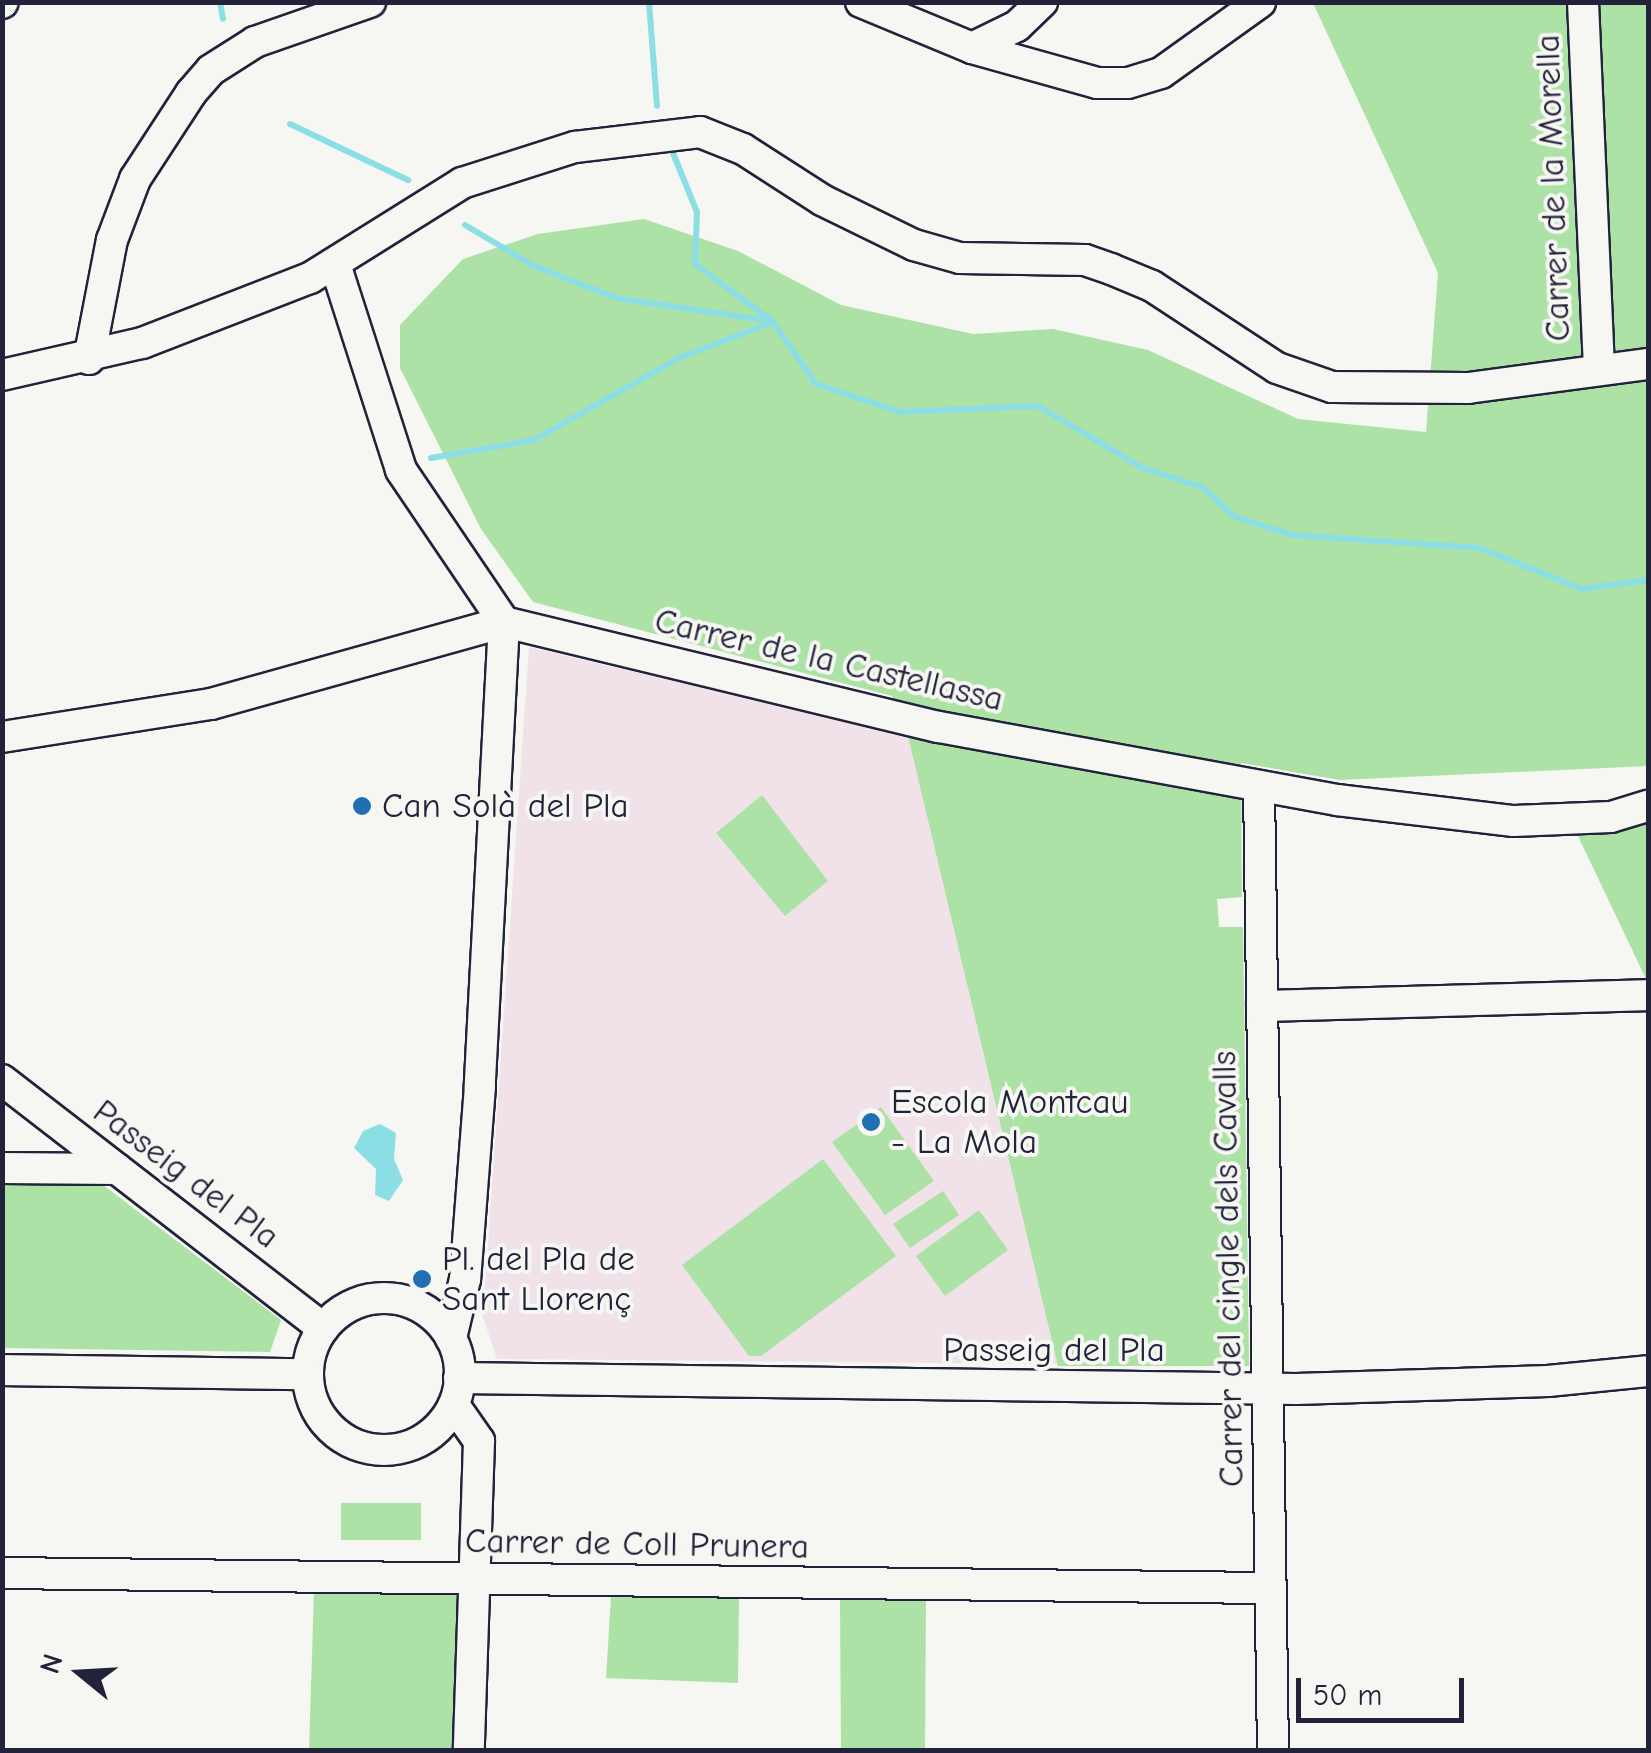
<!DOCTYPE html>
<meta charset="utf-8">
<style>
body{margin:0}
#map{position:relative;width:1651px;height:1753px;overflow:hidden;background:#f6f6f2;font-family:"Comic Neue",sans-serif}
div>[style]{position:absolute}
.built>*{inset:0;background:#f1e2e9}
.green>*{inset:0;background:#ace2a5}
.water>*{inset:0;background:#8cdee5}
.stream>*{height:6px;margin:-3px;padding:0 3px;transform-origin:3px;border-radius:3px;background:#8cdee5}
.roads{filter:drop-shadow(2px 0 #22223b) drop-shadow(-2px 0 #22223b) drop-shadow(0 2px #22223b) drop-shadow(0 -2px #22223b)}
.minor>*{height:30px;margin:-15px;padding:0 15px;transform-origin:15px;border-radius:15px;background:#f6f6f2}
.minor>.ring{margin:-15px;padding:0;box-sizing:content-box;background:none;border:30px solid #f6f6f2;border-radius:50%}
.dots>*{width:28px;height:28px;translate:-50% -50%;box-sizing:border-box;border:5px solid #f6f6f2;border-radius:50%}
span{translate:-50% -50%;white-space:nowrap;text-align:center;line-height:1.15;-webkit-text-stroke:8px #f6f6f2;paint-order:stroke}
.street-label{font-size:35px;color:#22223b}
.poi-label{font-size:35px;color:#22223b}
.left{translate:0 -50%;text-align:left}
.frame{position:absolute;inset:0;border:5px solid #22223b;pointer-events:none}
.north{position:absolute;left:30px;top:1623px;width:100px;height:100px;-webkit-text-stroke:8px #f6f6f2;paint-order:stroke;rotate:288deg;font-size:28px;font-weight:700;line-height:40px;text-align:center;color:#22223b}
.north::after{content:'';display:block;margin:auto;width:35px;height:45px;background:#22223b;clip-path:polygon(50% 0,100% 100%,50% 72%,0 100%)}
.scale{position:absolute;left:1296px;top:1678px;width:168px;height:45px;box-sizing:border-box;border:5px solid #22223b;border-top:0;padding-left:12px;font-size:30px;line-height:35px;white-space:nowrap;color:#22223b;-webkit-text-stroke:8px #f6f6f2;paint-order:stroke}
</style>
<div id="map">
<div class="built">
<div style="clip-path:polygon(529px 647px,907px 736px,1238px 801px,1242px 897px,1217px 899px,1219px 927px,1243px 927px,1249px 1366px,497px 1359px,483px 1317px)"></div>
</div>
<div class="green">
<div style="clip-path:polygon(1313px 3px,1648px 3px,1648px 766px,1340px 780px,1241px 763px,1242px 897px,1217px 899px,1219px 927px,1243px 927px,1249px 1366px,1058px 1366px,908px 736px,892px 696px,533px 602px,481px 529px,400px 368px,400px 325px,463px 259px,538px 234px,644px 219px,738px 251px,841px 305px,973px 334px,1053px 329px,1148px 350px,1298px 419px,1426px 432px,1438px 273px)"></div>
<div style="clip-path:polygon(762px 795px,828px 881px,785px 916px,716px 833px)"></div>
<div style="clip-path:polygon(1648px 823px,1648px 979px,1646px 979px,1578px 836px)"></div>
<div style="clip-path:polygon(881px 1107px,934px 1181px,885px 1215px,832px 1142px)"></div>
<div style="clip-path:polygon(823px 1159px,896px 1256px,761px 1356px,749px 1356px,682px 1265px)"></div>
<div style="clip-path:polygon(3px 1183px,103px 1185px,281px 1320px,270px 1352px,3px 1348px)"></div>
<div style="clip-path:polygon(943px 1191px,959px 1215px,910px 1248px,893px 1224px)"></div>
<div style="clip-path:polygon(979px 1210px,1008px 1250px,945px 1296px,916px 1256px)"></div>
<div style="clip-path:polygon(341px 1503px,421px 1503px,421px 1540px,341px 1540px)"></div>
<div style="clip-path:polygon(314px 1592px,458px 1595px,454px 1750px,309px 1750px)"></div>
<div style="clip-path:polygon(611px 1597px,739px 1598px,738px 1683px,606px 1678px)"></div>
<div style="clip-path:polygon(840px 1600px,926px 1600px,925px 1750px,841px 1750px)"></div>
</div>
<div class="water">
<div style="clip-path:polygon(380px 1124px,396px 1133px,394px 1159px,403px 1180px,389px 1201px,375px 1195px,376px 1169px,354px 1148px,363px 1131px)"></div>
</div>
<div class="stream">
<div style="left:220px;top:2px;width:17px;rotate:80deg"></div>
<div style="left:649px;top:2px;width:104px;rotate:85.6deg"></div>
<div style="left:290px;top:124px;width:131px;rotate:25.4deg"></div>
<div style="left:673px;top:153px;width:64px;rotate:67.9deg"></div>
<div style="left:697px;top:212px;width:52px;rotate:92.2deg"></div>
<div style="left:695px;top:264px;width:96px;rotate:36.5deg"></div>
<div style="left:465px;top:225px;width:78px;rotate:30.8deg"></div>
<div style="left:532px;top:265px;width:90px;rotate:21.4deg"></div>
<div style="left:616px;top:298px;width:156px;rotate:8.5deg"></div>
<div style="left:431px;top:458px;width:105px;rotate:-9.9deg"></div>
<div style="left:534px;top:440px;width:167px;rotate:-29.5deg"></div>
<div style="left:679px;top:358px;width:101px;rotate:-21deg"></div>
<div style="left:773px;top:322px;width:75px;rotate:55.3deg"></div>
<div style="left:816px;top:384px;width:89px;rotate:18.4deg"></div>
<div style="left:900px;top:412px;width:138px;rotate:-2.5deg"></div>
<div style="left:1038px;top:406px;width:122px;rotate:30.6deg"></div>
<div style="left:1143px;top:468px;width:62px;rotate:17.9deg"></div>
<div style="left:1202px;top:487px;width:45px;rotate:42.3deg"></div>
<div style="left:1235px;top:517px;width:60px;rotate:17.5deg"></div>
<div style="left:1292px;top:535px;width:188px;rotate:4deg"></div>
<div style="left:1480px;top:548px;width:110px;rotate:21.9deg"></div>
<div style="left:1582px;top:589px;width:67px;rotate:-7.8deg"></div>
</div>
<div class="roads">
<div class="minor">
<div style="left:861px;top:2px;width:120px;rotate:22.5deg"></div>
<div style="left:972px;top:48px;width:50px;rotate:-26.1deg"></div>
<div style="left:1017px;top:26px;width:35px;rotate:-44deg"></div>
<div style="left:1583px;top:2px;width:367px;rotate:87.5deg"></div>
<div style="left:2px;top:3px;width:1px;rotate:-45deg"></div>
<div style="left:972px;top:48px;width:130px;rotate:15.6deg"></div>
<div style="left:1097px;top:83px;width:31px"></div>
<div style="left:1128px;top:83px;width:34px;rotate:-17deg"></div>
<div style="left:1161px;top:73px;width:122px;rotate:-35.6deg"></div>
<div style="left:335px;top:264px;width:216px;rotate:72.2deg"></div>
<div style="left:401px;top:470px;width:184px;rotate:55.9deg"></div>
<div style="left:504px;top:622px;width:465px;rotate:93deg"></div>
<div style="left:480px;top:1086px;width:194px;rotate:94.4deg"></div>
<div style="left:465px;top:1279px;width:61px;rotate:103.3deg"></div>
<div style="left:89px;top:359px;width:121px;rotate:-79.1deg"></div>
<div style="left:112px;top:240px;width:65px;rotate:-69.3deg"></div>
<div style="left:135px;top:179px;width:103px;rotate:-56.9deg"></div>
<div style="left:191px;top:93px;width:30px;rotate:-49deg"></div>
<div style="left:211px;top:70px;width:52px;rotate:-32.5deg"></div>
<div style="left:255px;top:42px;width:122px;rotate:-19.2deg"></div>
<div style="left:2px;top:375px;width:144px;rotate:-12.9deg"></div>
<div style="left:142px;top:343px;width:180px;rotate:-21.2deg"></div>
<div style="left:310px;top:278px;width:179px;rotate:-32deg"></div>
<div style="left:462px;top:183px;width:119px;rotate:-17.7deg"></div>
<div style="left:575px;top:147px;width:126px;rotate:-6.8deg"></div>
<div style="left:700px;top:132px;width:46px;rotate:21.6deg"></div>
<div style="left:743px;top:149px;width:94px;rotate:32.8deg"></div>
<div style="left:822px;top:200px;width:102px;rotate:26.1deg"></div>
<div style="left:914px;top:245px;width:48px;rotate:15.8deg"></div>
<div style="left:960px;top:258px;width:125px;rotate:0.9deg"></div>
<div style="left:1085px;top:260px;width:28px;rotate:19deg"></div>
<div style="left:1111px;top:269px;width:44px;rotate:22.5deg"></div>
<div style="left:1152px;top:286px;width:149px;rotate:33.3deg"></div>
<div style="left:1277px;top:368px;width:58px;rotate:19.1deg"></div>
<div style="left:1332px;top:387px;width:136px;rotate:0.4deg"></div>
<div style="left:1468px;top:388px;width:182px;rotate:-7.6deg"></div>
<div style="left:2px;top:737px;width:212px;rotate:-9deg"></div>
<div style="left:211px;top:704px;width:304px;rotate:-15.6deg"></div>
<div style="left:504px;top:622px;width:447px;rotate:13.6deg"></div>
<div style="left:939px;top:727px;width:405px;rotate:10.4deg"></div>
<div style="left:1337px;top:800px;width:178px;rotate:6.8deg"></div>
<div style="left:1514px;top:821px;width:97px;rotate:-2.4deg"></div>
<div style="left:1611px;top:817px;width:39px;rotate:-17deg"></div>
<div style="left:1259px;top:786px;width:964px;rotate:89.17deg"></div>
<div style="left:1262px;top:1006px;width:386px;rotate:-1.6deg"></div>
<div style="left:2px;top:1080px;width:406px;rotate:37.7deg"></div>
<div style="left:2px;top:1168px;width:115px;rotate:0.5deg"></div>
<div class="ring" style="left:308px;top:1298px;width:122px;height:122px"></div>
<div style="left:2px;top:1370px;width:305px;rotate:0.8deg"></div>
<div style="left:459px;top:1378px;width:837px;rotate:0.75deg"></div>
<div style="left:1296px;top:1389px;width:252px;rotate:-1.8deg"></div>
<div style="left:1548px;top:1381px;width:100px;rotate:-5.7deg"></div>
<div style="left:454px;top:1405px;width:44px;rotate:55.2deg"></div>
<div style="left:479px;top:1441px;width:309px;rotate:91.9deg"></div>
<div style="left:2px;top:1573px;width:1269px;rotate:0.68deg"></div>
</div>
</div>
<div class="dots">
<div style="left:362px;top:806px;background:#1f6fb2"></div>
<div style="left:871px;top:1122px;background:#1f6fb2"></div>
<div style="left:422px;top:1279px;background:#1f6fb2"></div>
</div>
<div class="street-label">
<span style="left:1553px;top:188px;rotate:-92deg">Carrer de la Morella</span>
<span style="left:829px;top:660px;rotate:13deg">Carrer de la Castellassa</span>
<span style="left:186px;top:1174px;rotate:37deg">Passeig del Pla</span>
<span style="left:1228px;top:1269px;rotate:-91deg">Carrer del cingle dels Cavalls</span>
<span style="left:1054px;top:1350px">Passeig del Pla</span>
<span style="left:637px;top:1544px;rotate:1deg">Carrer de Coll Prunera</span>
</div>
<div class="poi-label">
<span class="left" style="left:382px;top:806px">Can Solà del Pla</span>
<span class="left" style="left:891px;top:1122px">Escola Montcau<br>- La Mola</span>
<span class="left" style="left:442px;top:1279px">Pl. del Pla de<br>Sant Llorenç</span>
</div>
<div class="frame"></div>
<div class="north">N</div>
<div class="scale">50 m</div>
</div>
